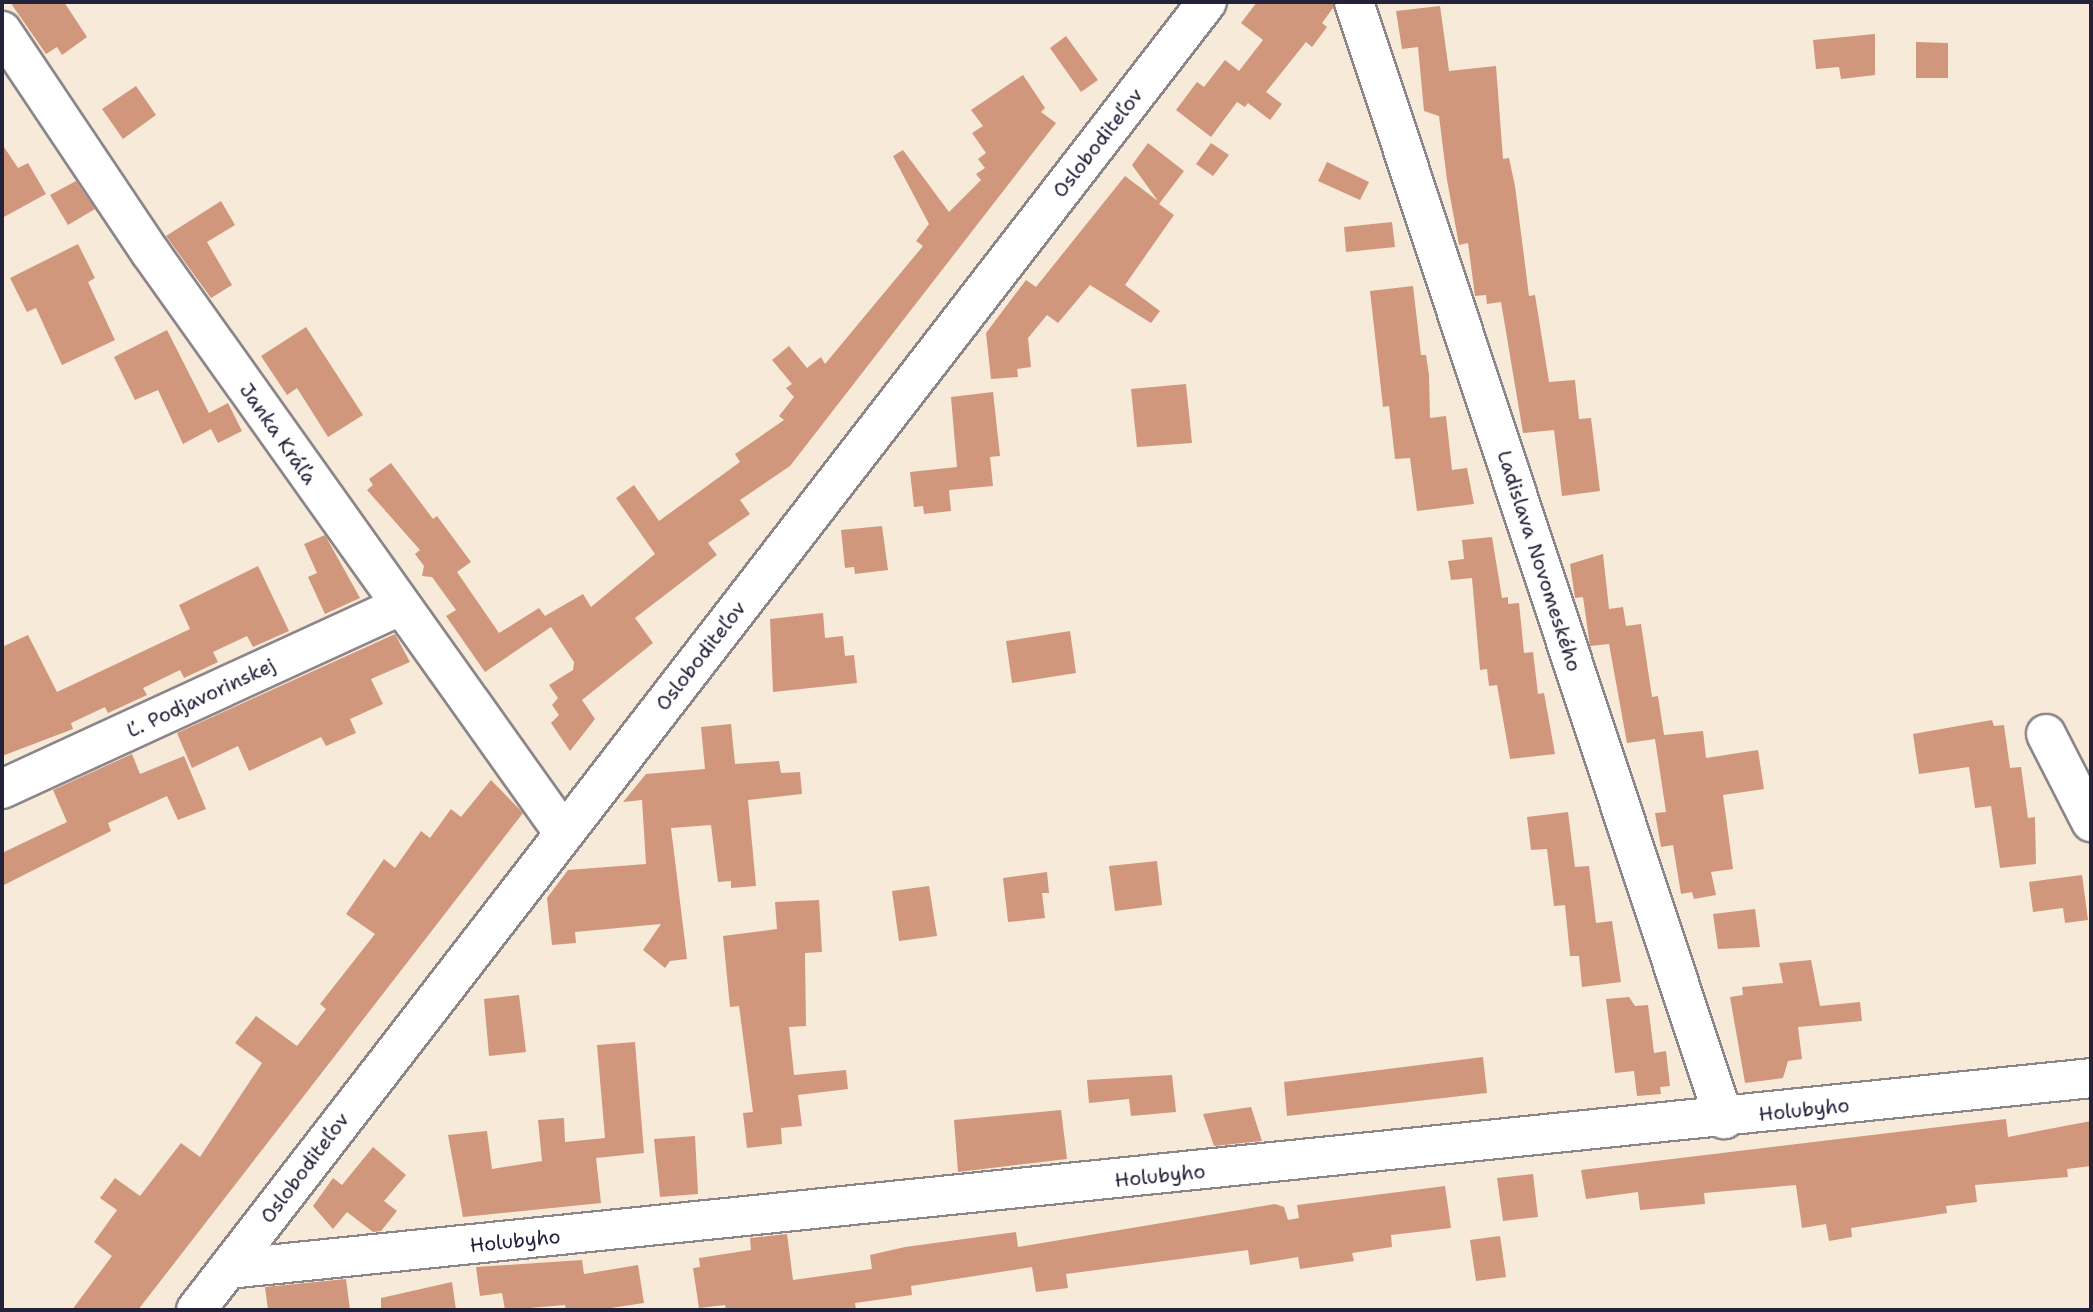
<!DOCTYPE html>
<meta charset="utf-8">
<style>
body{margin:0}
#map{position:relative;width:2093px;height:1312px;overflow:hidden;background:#f7ead8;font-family:"Shantell Sans",sans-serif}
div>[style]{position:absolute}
.building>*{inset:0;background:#d0977d}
.roads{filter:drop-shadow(2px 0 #8c868a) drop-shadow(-2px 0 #8c868a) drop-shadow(0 2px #8c868a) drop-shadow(0 -2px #8c868a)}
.minor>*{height:38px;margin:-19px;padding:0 19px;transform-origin:19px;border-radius:19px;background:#fff}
span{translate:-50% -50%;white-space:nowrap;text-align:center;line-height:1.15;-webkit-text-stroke:7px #fff;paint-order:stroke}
.street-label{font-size:20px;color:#22223b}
.frame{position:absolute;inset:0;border:4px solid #22223b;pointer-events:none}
</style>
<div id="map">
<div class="building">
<div style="clip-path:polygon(10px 2px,64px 2px,87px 37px,62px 55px,57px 47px,46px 54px)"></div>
<div style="clip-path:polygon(1257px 2px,1333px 2px,1333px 8px,1322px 23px,1327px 27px,1312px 47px,1306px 42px,1266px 92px,1282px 104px,1270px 120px,1248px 103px,1245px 107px,1237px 102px,1211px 137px,1176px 110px,1197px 82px,1204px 87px,1225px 60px,1239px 71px,1263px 40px,1241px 23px)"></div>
<div style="clip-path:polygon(1440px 6px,1449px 71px,1496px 66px,1503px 159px,1509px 158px,1515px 186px,1529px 296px,1535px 295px,1549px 382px,1575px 380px,1579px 419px,1591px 418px,1600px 491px,1562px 496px,1554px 430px,1523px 433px,1501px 302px,1487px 304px,1486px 295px,1475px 296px,1468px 243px,1459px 245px,1447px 180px,1439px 116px,1424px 111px,1418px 47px,1402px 49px,1396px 11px)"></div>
<div style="clip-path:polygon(1875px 34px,1875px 75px,1841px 79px,1839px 67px,1816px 69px,1813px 40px)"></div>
<div style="clip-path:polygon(1066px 36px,1098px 80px,1081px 92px,1050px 48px)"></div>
<div style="clip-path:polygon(1916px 42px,1948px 43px,1948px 78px,1916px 78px)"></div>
<div style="clip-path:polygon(1023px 75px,1045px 108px,1041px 112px,1056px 123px,790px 466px,740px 500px,750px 514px,708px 543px,717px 555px,635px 618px,653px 643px,582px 700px,595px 719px,570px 751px,551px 723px,559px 715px,552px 705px,558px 698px,549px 685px,573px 670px,574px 662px,551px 627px,485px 672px,446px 616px,456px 610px,432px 577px,422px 576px,424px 566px,415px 554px,420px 550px,367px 490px,373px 485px,369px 479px,391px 463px,433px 519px,437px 516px,471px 562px,457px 572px,499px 633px,539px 608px,545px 616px,583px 594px,591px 607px,655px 554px,616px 498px,634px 485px,659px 521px,740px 462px,735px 454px,784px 420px,779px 416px,794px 397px,786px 388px,792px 384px,772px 360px,789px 346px,807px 368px,821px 357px,825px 364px,923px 246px,916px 241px,929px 224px,893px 156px,903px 150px,949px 212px,981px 180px,976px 174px,985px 168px,978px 159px,986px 153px,972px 133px,983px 126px,971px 110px)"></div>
<div style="clip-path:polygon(136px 86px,156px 115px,123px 139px,102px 109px)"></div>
<div style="clip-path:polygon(1148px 143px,1184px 171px,1159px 204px,1174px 215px,1125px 285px,1160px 311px,1151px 323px,1090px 285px,1058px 323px,1047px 315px,1028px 338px,1031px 367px,1017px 369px,1018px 377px,991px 379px,986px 333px,1026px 280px,1036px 287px,1125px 176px,1158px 201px,1132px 165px)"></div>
<div style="clip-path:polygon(1211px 143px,1229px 155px,1213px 176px,1196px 164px)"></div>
<div style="clip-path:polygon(2px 144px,18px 168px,28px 163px,46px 194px,2px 218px)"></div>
<div style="clip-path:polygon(1327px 162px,1369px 182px,1360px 200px,1318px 181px)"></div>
<div style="clip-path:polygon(76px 181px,95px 209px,68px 225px,50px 195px)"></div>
<div style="clip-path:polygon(221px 201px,235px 225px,207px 242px,232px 285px,211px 298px,166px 236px)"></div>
<div style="clip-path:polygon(1392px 222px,1395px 247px,1346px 252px,1344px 227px)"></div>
<div style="clip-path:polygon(78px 244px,95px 278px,88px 282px,115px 340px,62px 365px,36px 308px,27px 312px,10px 278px)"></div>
<div style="clip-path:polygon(1413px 286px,1421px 355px,1426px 355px,1429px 375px,1430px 418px,1446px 416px,1452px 470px,1467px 468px,1474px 504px,1417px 511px,1410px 458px,1395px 459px,1389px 406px,1383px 407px,1370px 291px)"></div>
<div style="clip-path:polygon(306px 327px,363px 415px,328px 437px,297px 388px,287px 395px,261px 356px)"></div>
<div style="clip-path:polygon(167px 330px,209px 413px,228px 403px,242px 431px,218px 443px,211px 429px,183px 444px,158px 390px,135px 400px,114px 357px)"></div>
<div style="clip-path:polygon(1186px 384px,1192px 443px,1137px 447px,1131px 389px)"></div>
<div style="clip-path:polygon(993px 392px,1000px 456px,990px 457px,993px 486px,949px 490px,951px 511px,924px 514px,923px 506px,914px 507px,910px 472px,957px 467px,951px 397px)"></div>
<div style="clip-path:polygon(882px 526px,888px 570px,855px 574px,854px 567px,845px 568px,841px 530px)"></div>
<div style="clip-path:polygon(325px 535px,360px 598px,325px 614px,308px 577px,317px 573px,304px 544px)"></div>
<div style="clip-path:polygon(1492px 537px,1502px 598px,1508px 597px,1508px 604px,1519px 603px,1524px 653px,1533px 652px,1538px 694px,1544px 693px,1555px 754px,1510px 759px,1497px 685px,1489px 686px,1487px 669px,1480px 670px,1472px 578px,1451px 580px,1448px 561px,1464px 559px,1462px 540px)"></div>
<div style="clip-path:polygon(1603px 554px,1609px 609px,1623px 607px,1626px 626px,1641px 624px,1652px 697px,1658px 696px,1664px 735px,1703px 731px,1706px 758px,1758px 750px,1764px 789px,1723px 795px,1733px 869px,1711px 872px,1716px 895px,1694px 899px,1692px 892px,1681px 894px,1673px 845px,1661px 847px,1655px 813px,1666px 812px,1655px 739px,1627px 743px,1609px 644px,1590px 646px,1583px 597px,1575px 598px,1570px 564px)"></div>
<div style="clip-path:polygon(258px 566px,289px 631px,253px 647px,247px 636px,213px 652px,218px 662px,184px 678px,180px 670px,143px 688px,147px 695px,108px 713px,105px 707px,71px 723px,73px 729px,2px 756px,2px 647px,28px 635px,57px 692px,190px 629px,179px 605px)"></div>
<div style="clip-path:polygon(823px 613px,825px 638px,843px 636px,845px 656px,854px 655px,857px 683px,773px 692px,770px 619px)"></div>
<div style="clip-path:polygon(1070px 631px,1076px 673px,1012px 683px,1006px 641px)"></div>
<div style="clip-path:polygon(395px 634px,410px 662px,371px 679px,383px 704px,350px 719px,356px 733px,326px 746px,321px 737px,249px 771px,238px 746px,192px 768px,177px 733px)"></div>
<div style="clip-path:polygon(1992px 720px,1994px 726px,2004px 725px,2010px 768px,2021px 767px,2028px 818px,2035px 817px,2036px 864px,2000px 868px,1991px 806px,1975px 808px,1969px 767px,1919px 774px,1913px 734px)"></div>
<div style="clip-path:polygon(731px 724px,735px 764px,779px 761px,781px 773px,800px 772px,802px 794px,748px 800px,756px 886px,731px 888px,731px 881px,718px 882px,711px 825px,671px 828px,687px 959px,670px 961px,665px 968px,643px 950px,661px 924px,575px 932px,576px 943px,552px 945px,547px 898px,568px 870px,646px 864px,642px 800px,623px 802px,646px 774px,705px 769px,701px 727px)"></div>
<div style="clip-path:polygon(132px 754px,140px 774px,184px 756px,206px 809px,178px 820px,167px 796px,108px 823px,111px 831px,2px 886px,2px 853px,67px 822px,53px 790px)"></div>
<div style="clip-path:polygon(491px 780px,523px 813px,138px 1310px,72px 1310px,112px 1256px,94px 1242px,117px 1210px,100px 1198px,115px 1178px,140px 1196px,181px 1143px,200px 1157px,262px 1063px,235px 1043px,256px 1016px,297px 1046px,326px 1009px,320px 1004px,375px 934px,346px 914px,384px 859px,395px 868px,421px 831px,430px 838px,451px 809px,461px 817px)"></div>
<div style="clip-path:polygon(1568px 812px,1575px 867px,1589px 866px,1596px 923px,1612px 921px,1621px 982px,1582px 987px,1579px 956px,1570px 956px,1565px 905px,1554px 906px,1547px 849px,1531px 850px,1527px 817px)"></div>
<div style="clip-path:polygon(1157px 861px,1162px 905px,1115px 911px,1109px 866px)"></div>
<div style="clip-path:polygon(1047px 872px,1049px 893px,1042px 893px,1045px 918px,1008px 922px,1003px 878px)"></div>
<div style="clip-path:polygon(2082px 875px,2088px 920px,2065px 923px,2063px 908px,2033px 912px,2029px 882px)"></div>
<div style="clip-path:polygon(929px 886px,937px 936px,899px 941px,892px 891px)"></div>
<div style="clip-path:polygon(819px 900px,822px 952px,805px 953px,806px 1026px,789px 1027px,794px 1075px,846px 1070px,848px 1089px,798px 1095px,802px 1126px,781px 1128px,782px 1144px,747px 1148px,743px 1113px,753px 1112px,739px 1006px,730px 1007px,723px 936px,777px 929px,775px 902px)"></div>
<div style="clip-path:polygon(1755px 909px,1760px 947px,1718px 949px,1713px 914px)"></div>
<div style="clip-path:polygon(1811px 960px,1820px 1006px,1860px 1002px,1862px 1021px,1798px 1027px,1802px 1059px,1788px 1061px,1783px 1078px,1745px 1083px,1730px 997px,1743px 995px,1742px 987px,1783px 983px,1779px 963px)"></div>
<div style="clip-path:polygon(519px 995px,526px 1052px,489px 1056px,484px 999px)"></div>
<div style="clip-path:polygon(1629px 997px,1635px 1006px,1648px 1005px,1654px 1053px,1666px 1051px,1670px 1086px,1660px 1087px,1661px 1094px,1637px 1096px,1634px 1071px,1615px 1073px,1606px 999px)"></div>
<div style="clip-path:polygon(635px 1042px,644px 1153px,596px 1158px,601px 1203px,463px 1217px,448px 1135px,487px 1131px,492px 1169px,542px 1161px,538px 1120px,564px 1118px,565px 1142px,605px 1138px,597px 1045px)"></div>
<div style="clip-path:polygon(1483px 1057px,1487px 1093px,1287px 1116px,1284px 1082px)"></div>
<div style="clip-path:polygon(1172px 1075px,1176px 1112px,1131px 1116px,1129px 1099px,1089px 1103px,1087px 1080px)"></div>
<div style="clip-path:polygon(1251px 1107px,1262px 1141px,1214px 1146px,1203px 1114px)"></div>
<div style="clip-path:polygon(1061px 1110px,1067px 1159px,958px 1172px,954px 1120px)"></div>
<div style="clip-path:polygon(2006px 1119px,2008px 1137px,2091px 1121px,2091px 1166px,2067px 1169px,2068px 1177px,1975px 1185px,1977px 1202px,1946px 1206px,1947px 1213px,1851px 1228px,1852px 1237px,1829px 1241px,1826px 1224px,1802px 1228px,1796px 1185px,1704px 1193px,1705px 1204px,1640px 1210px,1638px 1192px,1586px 1199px,1581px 1170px)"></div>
<div style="clip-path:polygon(695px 1136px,698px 1194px,660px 1197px,654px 1139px)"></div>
<div style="clip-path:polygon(373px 1147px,406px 1175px,384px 1201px,397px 1211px,381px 1231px,373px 1232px,347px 1212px,333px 1229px,313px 1206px,333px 1178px,342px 1185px)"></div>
<div style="clip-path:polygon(1533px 1174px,1538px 1217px,1503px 1221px,1497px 1178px)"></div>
<div style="clip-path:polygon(1445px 1186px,1451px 1228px,1391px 1235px,1392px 1247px,1352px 1253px,1354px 1261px,1300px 1269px,1298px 1257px,1250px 1265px,1248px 1250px,1066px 1274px,1068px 1288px,1036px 1292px,1032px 1267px,911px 1286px,912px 1295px,855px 1303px,856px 1310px,726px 1310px,725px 1305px,699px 1308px,693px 1268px,700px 1267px,699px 1258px,751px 1250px,750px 1238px,787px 1234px,793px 1280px,872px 1269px,870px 1255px,905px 1247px,1016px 1232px,1018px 1247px,1275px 1204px,1284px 1207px,1288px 1220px,1299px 1218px,1297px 1205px)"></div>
<div style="clip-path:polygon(1500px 1236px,1506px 1277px,1476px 1281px,1470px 1240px)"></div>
<div style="clip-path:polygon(582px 1260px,584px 1274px,638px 1265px,644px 1303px,597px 1310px,566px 1310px,565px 1305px,505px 1310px,502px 1293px,480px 1296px,476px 1267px)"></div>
<div style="clip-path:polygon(346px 1279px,350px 1310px,268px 1310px,265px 1287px)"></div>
<div style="clip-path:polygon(452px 1282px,456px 1310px,381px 1310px,381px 1298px)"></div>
</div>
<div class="roads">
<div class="minor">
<div style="left:1354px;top:2px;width:1177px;rotate:71.67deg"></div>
<div style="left:2px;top:31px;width:266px;rotate:56.2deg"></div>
<div style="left:150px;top:252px;width:712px;rotate:54.55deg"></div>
<div style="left:2046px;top:734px;width:99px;rotate:62.9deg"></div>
<div style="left:2px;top:789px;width:437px;rotate:-24.7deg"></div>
<div style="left:228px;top:1269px;width:1873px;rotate:-5.85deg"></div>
<div style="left:196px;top:1310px;width:1653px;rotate:-52.3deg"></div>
</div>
</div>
<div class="street-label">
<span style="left:1098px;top:143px;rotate:-52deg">Osloboditeľov</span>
<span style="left:278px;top:434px;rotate:55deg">Janka Kráľa</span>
<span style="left:1539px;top:561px;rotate:72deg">Ladislava Novomeského</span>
<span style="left:701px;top:656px;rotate:-52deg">Osloboditeľov</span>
<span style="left:201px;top:698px;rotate:-25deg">Ľ. Podjavorinskej</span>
<span style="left:1804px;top:1110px;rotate:-6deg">Holubyho</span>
<span style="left:305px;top:1168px;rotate:-53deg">Osloboditeľov</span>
<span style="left:1160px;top:1176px;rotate:-6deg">Holubyho</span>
<span style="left:515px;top:1241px;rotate:-6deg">Holubyho</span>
</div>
<div class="frame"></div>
</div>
